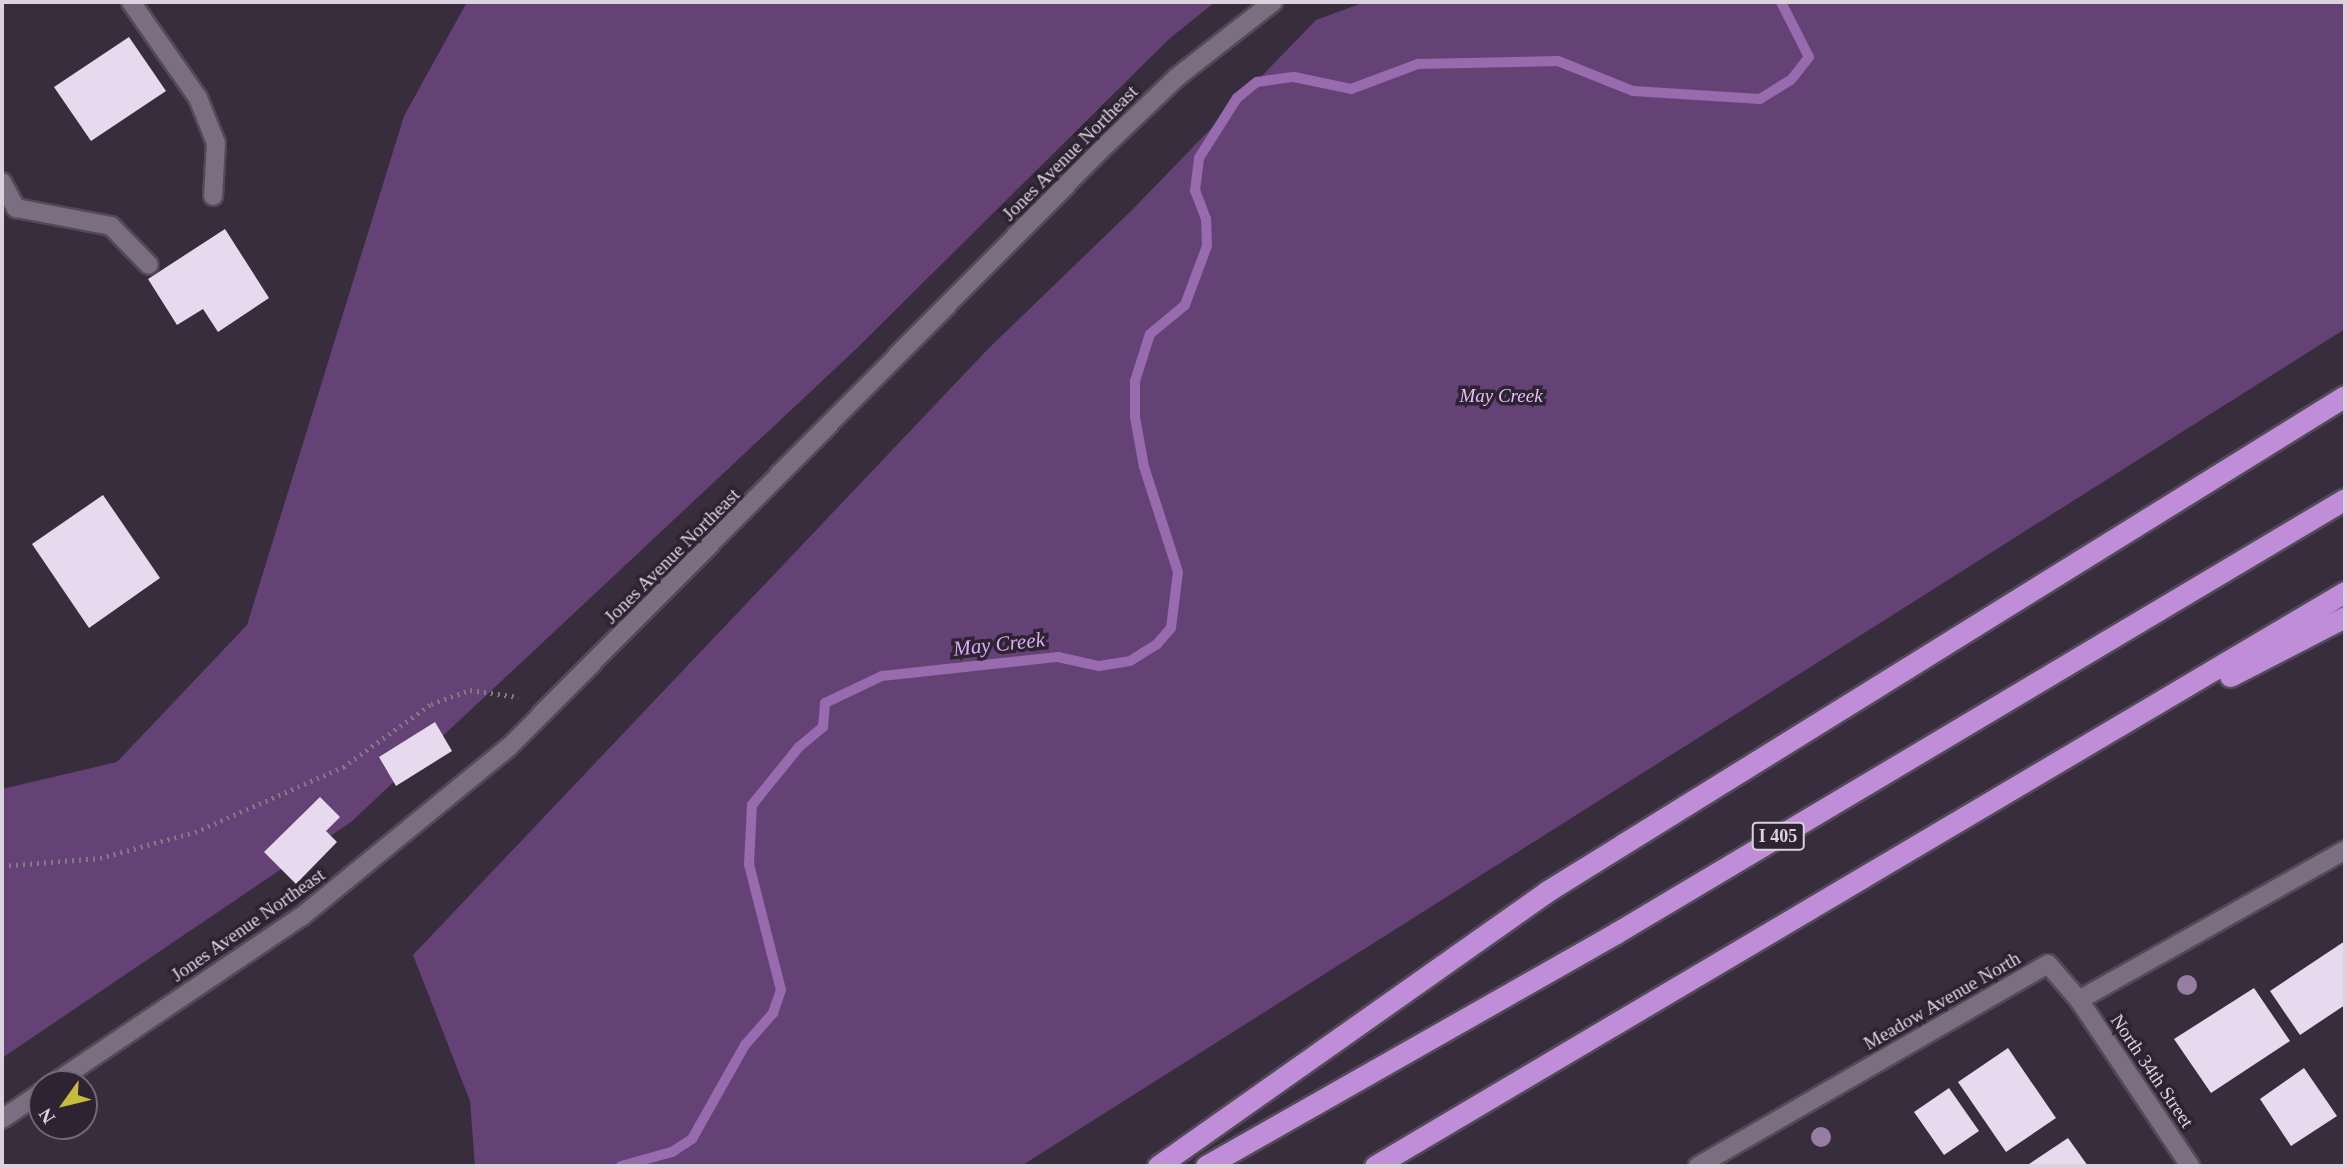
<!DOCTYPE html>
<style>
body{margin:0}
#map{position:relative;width:2347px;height:1168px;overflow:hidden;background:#372d3c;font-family:"Times New Roman",serif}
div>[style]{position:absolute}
.green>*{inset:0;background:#654275}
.stream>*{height:10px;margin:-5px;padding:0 5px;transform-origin:5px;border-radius:5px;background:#986aae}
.building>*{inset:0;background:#e7daee}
.path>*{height:4.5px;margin-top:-2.25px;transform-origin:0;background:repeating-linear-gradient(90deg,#827986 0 2px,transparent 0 7px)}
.roads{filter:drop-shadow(2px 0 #534a57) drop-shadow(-2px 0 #534a57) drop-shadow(0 2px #534a57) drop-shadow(0 -2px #534a57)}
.lane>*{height:18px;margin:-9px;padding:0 9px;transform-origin:9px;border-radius:9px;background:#7a6e80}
.street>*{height:18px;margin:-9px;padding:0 9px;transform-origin:9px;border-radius:9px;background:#7a6e80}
.highway>*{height:21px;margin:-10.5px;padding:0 10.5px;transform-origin:10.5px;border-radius:10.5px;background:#c08dd9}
.trees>*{width:20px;height:20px;margin:-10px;border-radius:50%;background:#967da2}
span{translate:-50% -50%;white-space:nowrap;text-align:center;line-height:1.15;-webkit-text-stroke:7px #2d2332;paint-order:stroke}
.shield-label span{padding:2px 5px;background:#2d2332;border:2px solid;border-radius:5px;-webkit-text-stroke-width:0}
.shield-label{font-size:18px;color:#dad3dd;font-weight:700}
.street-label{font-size:19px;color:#dad3dd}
.park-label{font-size:19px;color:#e4bff6;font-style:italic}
.water-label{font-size:21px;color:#dcabf5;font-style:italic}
.frame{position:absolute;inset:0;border:4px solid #dad3dd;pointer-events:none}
.north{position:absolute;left:28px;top:1070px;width:70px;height:70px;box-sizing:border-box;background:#2d2332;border:2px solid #726976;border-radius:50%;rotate:236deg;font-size:19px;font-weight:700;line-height:28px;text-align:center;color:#dad3dd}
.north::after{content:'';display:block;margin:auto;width:24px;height:32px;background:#c7bb3c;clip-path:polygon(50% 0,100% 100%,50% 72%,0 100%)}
</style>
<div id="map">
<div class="green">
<div style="clip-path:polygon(467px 2px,1215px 2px,1169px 39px,854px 351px,351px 822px,2px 1058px,2px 789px,117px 762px,247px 625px,404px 116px)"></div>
<div style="clip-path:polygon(1365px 2px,2345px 2px,2345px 329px,1021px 1166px,475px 1166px,470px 1101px,413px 955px,988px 349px,1132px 210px,1316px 20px)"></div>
</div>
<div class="stream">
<div style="left:621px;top:1166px;width:53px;rotate:-15.4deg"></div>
<div style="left:672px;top:1152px;width:24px;rotate:-33deg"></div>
<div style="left:692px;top:1139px;width:108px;rotate:-60.6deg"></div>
<div style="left:745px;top:1045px;width:43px;rotate:-48.8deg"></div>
<div style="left:773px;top:1013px;width:24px;rotate:-71deg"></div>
<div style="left:781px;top:990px;width:130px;rotate:-104.3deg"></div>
<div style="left:749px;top:864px;width:59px;rotate:-87.1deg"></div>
<div style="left:752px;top:805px;width:75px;rotate:-51deg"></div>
<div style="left:799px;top:747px;width:31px;rotate:-40deg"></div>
<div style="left:823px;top:727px;width:24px;rotate:-85deg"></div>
<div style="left:825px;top:703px;width:63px;rotate:-25.3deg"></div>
<div style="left:882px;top:676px;width:177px;rotate:-6.2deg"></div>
<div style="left:1058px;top:657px;width:42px;rotate:12.4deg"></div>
<div style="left:1099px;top:666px;width:31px;rotate:-9deg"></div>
<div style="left:1130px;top:661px;width:32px;rotate:-32deg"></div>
<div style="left:1157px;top:644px;width:21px;rotate:-49deg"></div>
<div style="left:1171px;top:628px;width:56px;rotate:-82.9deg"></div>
<div style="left:1178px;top:572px;width:110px;rotate:-107.9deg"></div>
<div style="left:1144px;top:467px;width:51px;rotate:-100.2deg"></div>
<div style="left:1135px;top:417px;width:36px;rotate:-90deg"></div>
<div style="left:1135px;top:381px;width:49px;rotate:-72.3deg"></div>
<div style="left:1150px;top:334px;width:45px;rotate:-39.6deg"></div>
<div style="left:1185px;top:305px;width:63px;rotate:-69.6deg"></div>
<div style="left:1207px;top:246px;width:27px;rotate:-92deg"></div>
<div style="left:1206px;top:219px;width:30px;rotate:-111deg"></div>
<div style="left:1195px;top:191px;width:33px;rotate:-83deg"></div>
<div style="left:1199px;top:158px;width:71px;rotate:-57.7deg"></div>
<div style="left:1237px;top:98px;width:26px;rotate:-39deg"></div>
<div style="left:1257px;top:82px;width:37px;rotate:-8deg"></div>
<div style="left:1294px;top:77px;width:58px;rotate:11.9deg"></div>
<div style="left:1351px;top:89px;width:72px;rotate:-20.5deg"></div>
<div style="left:1418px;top:64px;width:140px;rotate:-1.2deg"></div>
<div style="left:1558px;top:61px;width:81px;rotate:21.8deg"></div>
<div style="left:1633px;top:91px;width:127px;rotate:3.6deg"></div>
<div style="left:1760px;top:99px;width:36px;rotate:-32deg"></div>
<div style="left:1791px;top:80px;width:29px;rotate:-52deg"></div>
<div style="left:1809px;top:57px;width:62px;rotate:-117deg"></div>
</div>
<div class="building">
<div style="clip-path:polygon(129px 37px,166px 91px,91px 141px,54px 87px)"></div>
<div style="clip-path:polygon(225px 229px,269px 298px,218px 332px,203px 309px,177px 325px,148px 279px)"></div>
<div style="clip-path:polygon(103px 495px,160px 578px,89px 628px,32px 544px)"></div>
<div style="clip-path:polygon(435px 722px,452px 751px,396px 786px,379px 757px)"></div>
<div style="clip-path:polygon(320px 797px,340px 817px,326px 831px,337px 842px,296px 884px,264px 852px)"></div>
<div style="clip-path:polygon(2345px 941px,2345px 1005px,2300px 1035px,2270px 991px)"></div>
<div style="clip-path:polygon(2254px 988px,2290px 1041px,2211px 1093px,2174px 1039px)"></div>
<div style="clip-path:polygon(2008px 1048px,2056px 1118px,2006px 1152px,1958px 1082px)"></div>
<div style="clip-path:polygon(2304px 1068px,2337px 1116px,2291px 1146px,2260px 1099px)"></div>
<div style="clip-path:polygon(1949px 1088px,1979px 1131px,1944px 1155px,1914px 1112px)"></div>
<div style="clip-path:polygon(2068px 1138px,2088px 1166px,2026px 1166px)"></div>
</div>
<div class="path">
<div style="left:2px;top:866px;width:98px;rotate:-4.7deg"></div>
<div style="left:100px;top:858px;width:98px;rotate:-15.3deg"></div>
<div style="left:195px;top:832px;width:162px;rotate:-23.7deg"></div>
<div style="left:343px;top:767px;width:108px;rotate:-35.6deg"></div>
<div style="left:431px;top:704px;width:41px;rotate:-19.7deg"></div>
<div style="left:470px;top:690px;width:49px;rotate:8.1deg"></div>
</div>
<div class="roads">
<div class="lane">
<div style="left:131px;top:2px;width:117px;rotate:55.1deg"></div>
<div style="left:198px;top:98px;width:48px;rotate:68.2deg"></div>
<div style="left:216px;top:143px;width:53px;rotate:93.2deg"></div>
<div style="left:2px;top:182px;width:30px;rotate:62deg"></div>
<div style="left:16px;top:208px;width:97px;rotate:10.7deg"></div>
<div style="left:111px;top:226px;width:54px;rotate:45.7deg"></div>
</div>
<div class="street">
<div style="left:2079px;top:1000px;width:200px;rotate:56.2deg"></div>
<div style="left:53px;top:1084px;width:299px;rotate:-34deg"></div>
<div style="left:301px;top:917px;width:269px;rotate:-39.3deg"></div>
<div style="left:509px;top:747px;width:851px;rotate:-45.24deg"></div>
<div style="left:1108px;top:143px;width:95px;rotate:-43.7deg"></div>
<div style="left:1177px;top:77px;width:122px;rotate:-38deg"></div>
<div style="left:2px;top:1119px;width:48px;rotate:-34deg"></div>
<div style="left:1698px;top:1166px;width:404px;rotate:-30deg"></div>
<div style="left:2048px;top:964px;width:48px;rotate:49.3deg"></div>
<div style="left:2079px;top:1000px;width:305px;rotate:-29.4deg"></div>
</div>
<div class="highway">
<div style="left:2230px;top:676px;width:129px;rotate:-27.2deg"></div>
<div style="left:1158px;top:1166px;width:475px;rotate:-35.2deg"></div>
<div style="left:1546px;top:892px;width:940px;rotate:-31.83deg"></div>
<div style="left:1206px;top:1166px;width:472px;rotate:-29.6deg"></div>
<div style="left:1616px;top:933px;width:848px;rotate:-30.77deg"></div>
<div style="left:1375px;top:1166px;width:1127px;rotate:-30.62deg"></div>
</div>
</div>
<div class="trees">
<div style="left:2187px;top:985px"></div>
<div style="left:1821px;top:1137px"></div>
</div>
<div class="shield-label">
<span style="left:1778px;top:836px">I 405</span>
</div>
<div class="street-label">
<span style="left:1070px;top:153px;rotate:-45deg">Jones Avenue Northeast</span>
<span style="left:672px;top:556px;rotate:-45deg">Jones Avenue Northeast</span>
<span style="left:248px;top:925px;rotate:-35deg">Jones Avenue Northeast</span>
<span style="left:1942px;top:1001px;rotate:-30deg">Meadow Avenue North</span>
<span style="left:2152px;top:1071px;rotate:56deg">North 34th Street</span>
</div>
<div class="park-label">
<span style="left:1501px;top:396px">May Creek</span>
</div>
<div class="water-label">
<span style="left:999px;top:644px;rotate:-6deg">May Creek</span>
</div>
<div class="frame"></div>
<div class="north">N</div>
</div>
